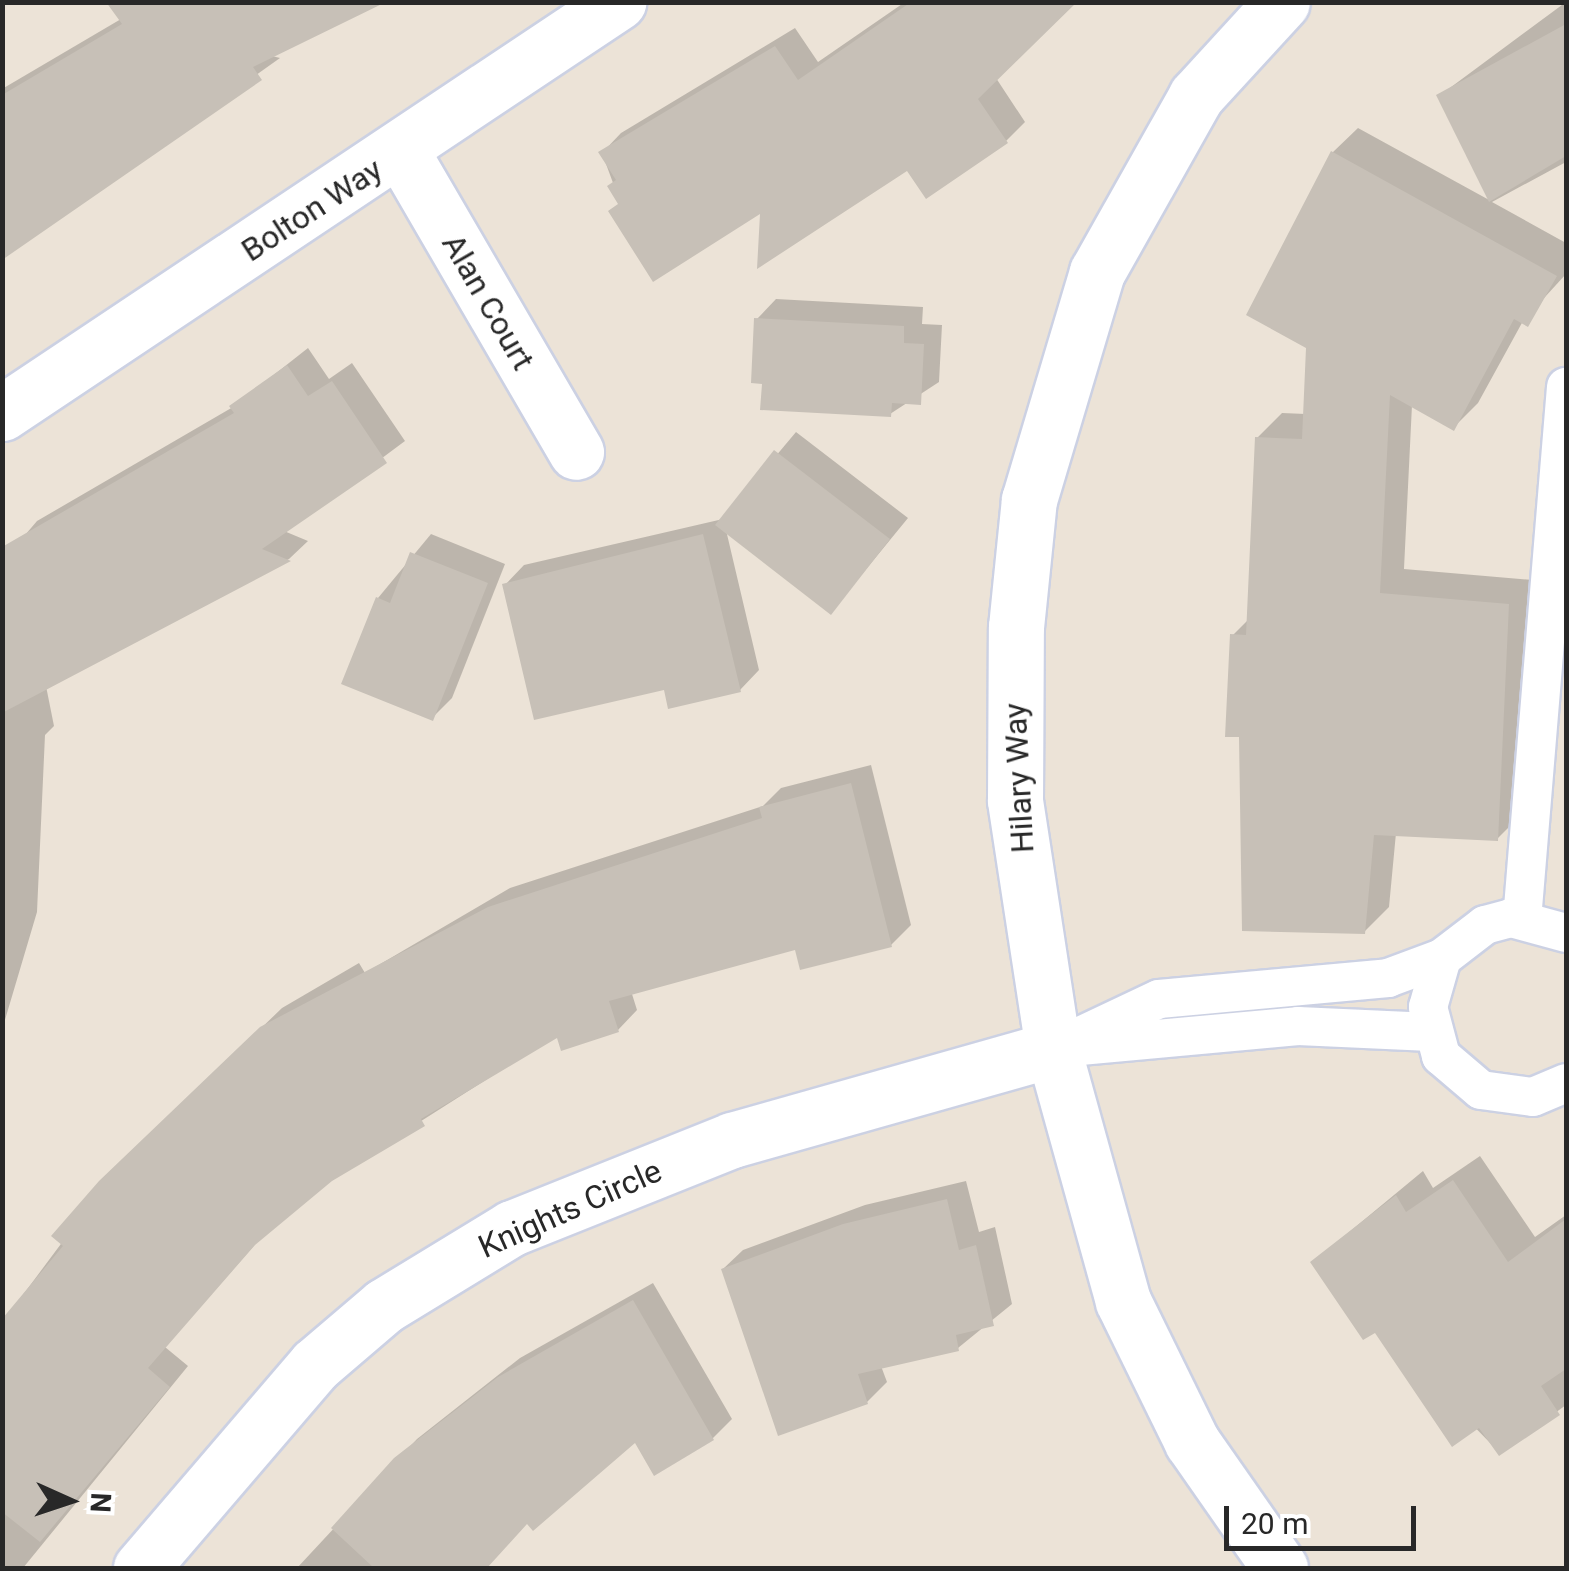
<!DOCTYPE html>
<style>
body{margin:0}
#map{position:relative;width:1569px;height:1571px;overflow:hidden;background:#ece3d7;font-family:Roboto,sans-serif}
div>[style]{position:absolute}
.shadow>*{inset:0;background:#0003}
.building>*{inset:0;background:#c7c0b7}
.roads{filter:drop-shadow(2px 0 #ccd1e3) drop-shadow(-2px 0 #ccd1e3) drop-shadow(0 2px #ccd1e3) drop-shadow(0 -2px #ccd1e3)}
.lane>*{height:38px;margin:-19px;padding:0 19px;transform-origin:19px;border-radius:19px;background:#fff}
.street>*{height:55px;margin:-27.5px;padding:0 27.5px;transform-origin:27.5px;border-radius:27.5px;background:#fff}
span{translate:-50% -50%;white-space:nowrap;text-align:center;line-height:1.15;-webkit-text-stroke:9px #fff;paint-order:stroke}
.street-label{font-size:32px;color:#282828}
.frame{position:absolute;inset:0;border:5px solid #282828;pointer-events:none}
.north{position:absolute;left:20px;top:1451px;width:100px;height:100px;-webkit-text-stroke:8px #fff;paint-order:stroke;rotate:93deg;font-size:28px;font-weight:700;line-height:40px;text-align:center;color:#282828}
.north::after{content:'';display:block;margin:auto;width:35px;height:45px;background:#282828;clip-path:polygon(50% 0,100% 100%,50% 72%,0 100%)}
.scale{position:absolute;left:1224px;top:1506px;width:192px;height:45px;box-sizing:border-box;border:5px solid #282828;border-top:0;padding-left:12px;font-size:30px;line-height:35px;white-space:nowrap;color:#282828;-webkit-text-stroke:8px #fff;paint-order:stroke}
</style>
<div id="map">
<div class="shadow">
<div style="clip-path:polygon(905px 2px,1073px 2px,996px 78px,1025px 122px,1006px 141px,762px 209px,620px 202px,602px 153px,621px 133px,795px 28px,818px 62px)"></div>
<div style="clip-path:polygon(1566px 2px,1566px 162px,1492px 202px,1566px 243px,1566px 274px,1523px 321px,1478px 403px,1453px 428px,1412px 405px,1404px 569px,1533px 580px,1522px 814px,1497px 839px,1396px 833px,1389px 907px,1364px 932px,1233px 635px,1250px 618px,1257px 438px,1282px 413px,1306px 414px,1333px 152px,1358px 128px,1491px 201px,1439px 96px)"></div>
<div style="clip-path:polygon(121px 19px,280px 58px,2px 257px,2px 89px)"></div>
<div style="clip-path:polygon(776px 299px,923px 307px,922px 324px,942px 325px,939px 382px,890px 414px,764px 381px,757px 319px)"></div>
<div style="clip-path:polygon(308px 348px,329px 379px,352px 363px,405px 441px,284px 531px,308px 541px,289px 559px,46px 686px,54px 726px,45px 735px,37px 912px,2px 1030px,2px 562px,37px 521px,233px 407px)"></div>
<div style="clip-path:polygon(796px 432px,908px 518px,831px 612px,726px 530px,759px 670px,740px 690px,665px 687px,505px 585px,524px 565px,723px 519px)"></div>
<div style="clip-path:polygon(431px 534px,505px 564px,452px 698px,432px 718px,378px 598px)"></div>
<div style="clip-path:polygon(871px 765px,911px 925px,891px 945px,796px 947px,632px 994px,637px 1010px,618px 1030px,558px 1034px,330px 1179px,264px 1234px,165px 1347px,188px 1366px,23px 1568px,2px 1568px,2px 1323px,122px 1162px,282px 1008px,359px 963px,365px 973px,510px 888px,763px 806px,781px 788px)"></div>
<div style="clip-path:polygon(1480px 1156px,1535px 1237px,1566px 1215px,1566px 1405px,1500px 1453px,1313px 1262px,1423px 1171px,1433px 1188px)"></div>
<div style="clip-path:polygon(966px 1181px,979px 1232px,995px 1227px,1012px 1304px,958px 1348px,881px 1366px,887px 1382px,867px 1402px,723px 1269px,743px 1250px,865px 1205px)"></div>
<div style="clip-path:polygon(653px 1283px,732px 1419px,713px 1438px,635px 1439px,528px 1522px,485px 1568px,297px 1568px,417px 1439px,520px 1358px)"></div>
</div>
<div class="building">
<div style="clip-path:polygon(106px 2px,386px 2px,253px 67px,262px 80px,2px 260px,2px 95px,122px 24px)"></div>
<div style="clip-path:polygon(911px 2px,1077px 2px,978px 99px,1008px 143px,926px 199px,907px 171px,757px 269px,760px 214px,653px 282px,608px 211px,618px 204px,607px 186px,616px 180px,598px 152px,775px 46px,798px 80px)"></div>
<div style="clip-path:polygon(1566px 24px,1566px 156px,1489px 202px,1436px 95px)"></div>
<div style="clip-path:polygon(1331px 151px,1557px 276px,1528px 327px,1514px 319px,1454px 431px,1390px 395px,1380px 593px,1509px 604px,1498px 841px,1374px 835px,1365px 934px,1242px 931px,1239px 737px,1225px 737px,1230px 634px,1246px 635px,1255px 437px,1302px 439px,1306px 348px,1246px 315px)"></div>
<div style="clip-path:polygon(754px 318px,904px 326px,904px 343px,924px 344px,921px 405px,892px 403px,891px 417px,760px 410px,762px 384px,751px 383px)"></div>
<div style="clip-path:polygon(287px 365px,308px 396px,332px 381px,387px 463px,262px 549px,291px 561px,2px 713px,2px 547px,234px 413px,229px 406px)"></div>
<div style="clip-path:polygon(774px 450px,890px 539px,831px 615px,715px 525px)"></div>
<div style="clip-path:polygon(703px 534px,741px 692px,668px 709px,664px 690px,534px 720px,502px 584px)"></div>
<div style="clip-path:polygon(410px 552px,488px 583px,433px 721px,341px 684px,376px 597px,390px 603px)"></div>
<div style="clip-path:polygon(851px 783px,892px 947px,800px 970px,795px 950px,609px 1001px,619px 1032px,561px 1051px,557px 1038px,421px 1119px,425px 1126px,332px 1181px,255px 1245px,148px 1368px,170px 1387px,40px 1542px,2px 1512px,2px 1319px,63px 1246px,51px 1236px,99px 1181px,260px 1027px,488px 907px,762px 818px,759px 807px)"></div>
<div style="clip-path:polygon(1453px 1180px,1508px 1262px,1566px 1219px,1566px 1369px,1541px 1386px,1560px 1415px,1499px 1456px,1479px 1428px,1452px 1447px,1375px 1333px,1363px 1340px,1310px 1262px,1396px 1195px,1406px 1212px)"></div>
<div style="clip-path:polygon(947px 1199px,959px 1250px,976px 1245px,994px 1326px,956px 1335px,959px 1351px,858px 1374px,868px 1404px,778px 1436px,721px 1269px,843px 1224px)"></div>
<div style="clip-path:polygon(633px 1300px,714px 1440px,654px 1476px,635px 1443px,533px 1531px,527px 1524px,487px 1568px,374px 1568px,331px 1528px,394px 1458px,498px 1377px)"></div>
</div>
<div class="roads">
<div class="lane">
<div style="left:1522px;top:920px;width:535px;rotate:-85.28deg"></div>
<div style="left:1566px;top:933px;width:57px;rotate:-164.7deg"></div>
<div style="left:1511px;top:918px;width:27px;rotate:165deg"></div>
<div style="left:1485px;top:925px;width:54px;rotate:142.5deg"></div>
<div style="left:1442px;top:958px;width:51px;rotate:105.9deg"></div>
<div style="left:1428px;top:1007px;width:51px;rotate:75.1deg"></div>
<div style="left:1441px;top:1056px;width:52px;rotate:40.4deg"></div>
<div style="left:1481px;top:1090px;width:52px;rotate:7.7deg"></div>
<div style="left:1533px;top:1097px;width:36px;rotate:-23deg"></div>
<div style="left:1080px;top:1046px;width:219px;rotate:-5.2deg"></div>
<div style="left:1298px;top:1026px;width:133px;rotate:2.6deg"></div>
<div style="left:1053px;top:1049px;width:117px;rotate:-25.3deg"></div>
<div style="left:1159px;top:999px;width:230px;rotate:-5.2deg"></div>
<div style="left:1388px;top:978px;width:58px;rotate:-20.3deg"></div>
</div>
<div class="street">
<div style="left:401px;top:151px;width:348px;rotate:59.8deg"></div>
<div style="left:2px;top:413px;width:741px;rotate:-33.71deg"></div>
<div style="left:141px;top:1568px;width:267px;rotate:-49.4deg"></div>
<div style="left:315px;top:1365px;width:91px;rotate:-40.5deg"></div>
<div style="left:384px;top:1306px;width:150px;rotate:-31.4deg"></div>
<div style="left:512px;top:1228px;width:237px;rotate:-21.8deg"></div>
<div style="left:732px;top:1140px;width:334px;rotate:-15.8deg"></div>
<div style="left:1280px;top:1568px;width:154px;rotate:-124.9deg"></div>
<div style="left:1192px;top:1442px;width:157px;rotate:-116.1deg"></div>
<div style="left:1123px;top:1301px;width:262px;rotate:-105.5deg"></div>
<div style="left:1053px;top:1049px;width:252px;rotate:-98.7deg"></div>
<div style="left:1015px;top:800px;width:173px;rotate:-89.7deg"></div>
<div style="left:1016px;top:627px;width:128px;rotate:-84.2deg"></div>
<div style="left:1029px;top:500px;width:238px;rotate:-73.4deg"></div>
<div style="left:1097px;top:272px;width:202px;rotate:-60.6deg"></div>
<div style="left:1196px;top:96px;width:127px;rotate:-47.5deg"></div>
</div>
</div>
<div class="street-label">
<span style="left:312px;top:210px;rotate:-33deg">Bolton Way</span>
<span style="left:488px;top:302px;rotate:60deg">Alan Court</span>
<span style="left:1019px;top:778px;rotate:-93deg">Hilary Way</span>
<span style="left:570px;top:1209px;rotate:-24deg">Knights Circle</span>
</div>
<div class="frame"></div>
<div class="north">N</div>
<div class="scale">20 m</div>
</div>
